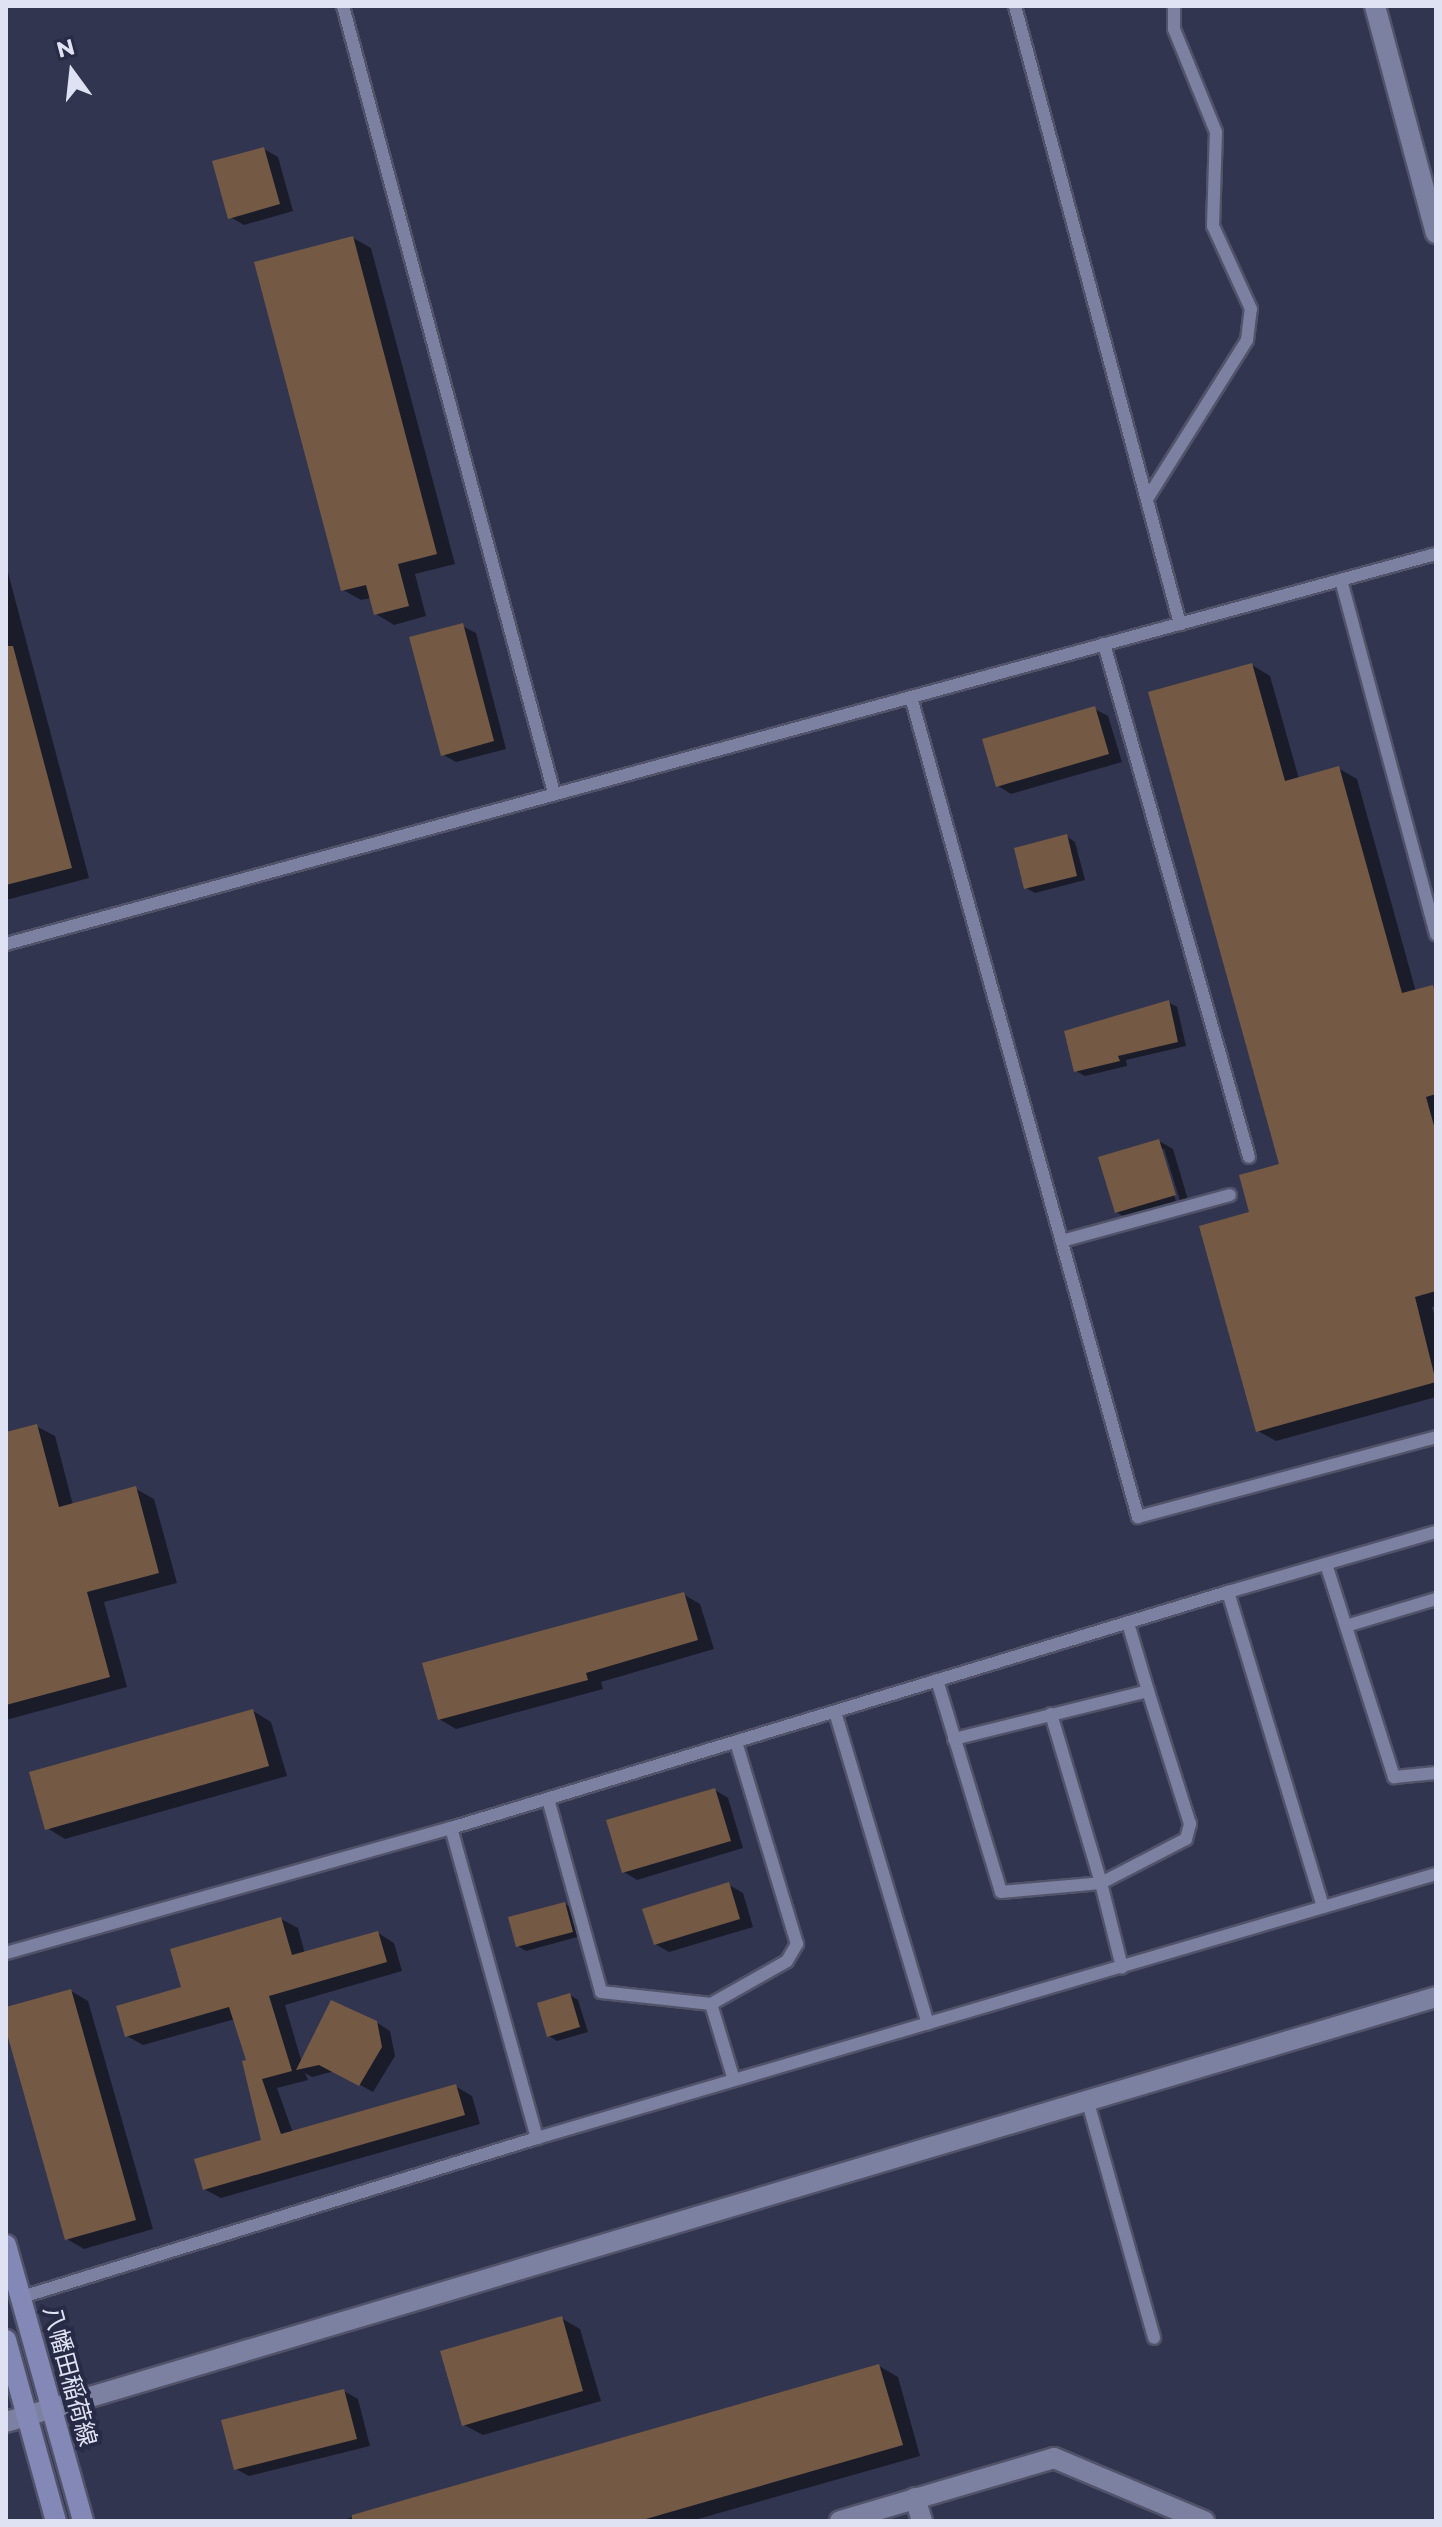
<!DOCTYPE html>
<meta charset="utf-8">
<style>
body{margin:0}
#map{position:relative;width:1442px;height:2527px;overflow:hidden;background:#323550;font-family:Montserrat,"Noto Sans JP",sans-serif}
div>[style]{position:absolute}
.shadow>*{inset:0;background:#0007}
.building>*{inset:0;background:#745a44}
.roads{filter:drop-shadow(2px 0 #51536a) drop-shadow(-2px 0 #51536a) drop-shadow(0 2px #51536a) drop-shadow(0 -2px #51536a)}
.service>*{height:12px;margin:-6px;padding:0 6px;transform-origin:6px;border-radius:6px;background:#7d81a1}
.minor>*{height:20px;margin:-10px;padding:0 10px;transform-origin:10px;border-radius:10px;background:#7d81a1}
.tertiary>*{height:20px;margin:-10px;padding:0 10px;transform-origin:10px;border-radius:10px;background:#7d81a1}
.secondary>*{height:20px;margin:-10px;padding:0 10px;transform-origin:10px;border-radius:10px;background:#8388b7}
span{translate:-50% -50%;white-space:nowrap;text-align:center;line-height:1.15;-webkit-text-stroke:8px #282b45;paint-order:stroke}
.street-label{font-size:24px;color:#dfe2f3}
.frame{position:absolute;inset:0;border:8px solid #dfe2f3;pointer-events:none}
.north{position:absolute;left:32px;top:32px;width:80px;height:80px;-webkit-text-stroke:6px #282b45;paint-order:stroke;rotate:345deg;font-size:22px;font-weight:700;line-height:32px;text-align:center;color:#dfe2f3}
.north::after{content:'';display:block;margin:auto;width:28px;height:36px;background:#dfe2f3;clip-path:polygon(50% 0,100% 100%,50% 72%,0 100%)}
</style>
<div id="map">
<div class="shadow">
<div style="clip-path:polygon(264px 149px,278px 157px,293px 211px,244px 225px,230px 217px)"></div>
<div style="clip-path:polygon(353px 238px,371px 248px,455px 564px,415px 574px,426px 616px,394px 625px,376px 614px,371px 598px,361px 600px,343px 590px)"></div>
<div style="clip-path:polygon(6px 565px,89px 878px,6px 900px)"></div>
<div style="clip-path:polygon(462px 626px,476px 633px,506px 749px,456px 762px,442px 754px)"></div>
<div style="clip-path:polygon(1252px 665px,1270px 676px,1299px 779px,1338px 768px,1357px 779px,1416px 992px,1436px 989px,1436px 1306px,1432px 1307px,1436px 1320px,1436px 1397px,1276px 1441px,1258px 1431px,1252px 1213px,1282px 1165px)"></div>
<div style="clip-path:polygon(1095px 709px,1108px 716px,1122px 762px,1011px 794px,998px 786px)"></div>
<div style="clip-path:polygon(1066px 836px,1075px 842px,1085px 880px,1035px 893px,1026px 888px)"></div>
<div style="clip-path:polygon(1168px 1002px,1177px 1007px,1186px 1046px,1126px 1060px,1127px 1066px,1085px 1076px,1076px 1071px)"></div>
<div style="clip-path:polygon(evenodd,1159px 1141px,1173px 1149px,1189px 1203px,1130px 1220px,1116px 1212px,1159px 1141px,1160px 1149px,1164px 1149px,1181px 1204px,1177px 1205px,1160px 1149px)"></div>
<div style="clip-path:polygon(36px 1426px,55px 1436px,73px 1505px,136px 1489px,154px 1499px,177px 1583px,104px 1602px,127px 1687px,6px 1720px,6px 1434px)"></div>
<div style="clip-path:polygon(683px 1594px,700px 1604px,714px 1649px,601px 1682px,603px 1689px,456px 1729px,439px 1719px)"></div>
<div style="clip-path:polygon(253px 1711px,271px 1722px,287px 1776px,65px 1839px,47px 1828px)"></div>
<div style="clip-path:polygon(715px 1790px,728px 1798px,743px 1848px,637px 1880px,624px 1872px)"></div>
<div style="clip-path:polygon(729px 1885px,743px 1893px,753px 1927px,669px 1952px,655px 1944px)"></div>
<div style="clip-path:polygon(565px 1904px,574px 1909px,581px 1936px,526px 1951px,518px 1946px)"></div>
<div style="clip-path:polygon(281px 1919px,298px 1928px,305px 1954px,378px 1933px,394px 1943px,402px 1971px,285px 2005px,302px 2063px,376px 2022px,390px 2031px,395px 2056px,373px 2092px,335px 2071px,312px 2077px,305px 2073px,308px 2080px,277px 2088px,293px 2133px,455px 2086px,472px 2096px,480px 2124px,221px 2198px,204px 2189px,264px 2141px,249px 2061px,235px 2019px,143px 2045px,127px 2036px,183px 1989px)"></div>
<div style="clip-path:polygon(71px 1991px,88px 2001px,153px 2229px,84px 2249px,67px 2239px,6px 2023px,6px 2009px)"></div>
<div style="clip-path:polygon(570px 1995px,578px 2000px,588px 2032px,557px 2041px,549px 2036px)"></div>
<div style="clip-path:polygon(561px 2318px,580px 2329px,601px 2401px,483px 2435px,464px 2425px)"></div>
<div style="clip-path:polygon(879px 2366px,898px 2377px,920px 2456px,691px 2521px,339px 2521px)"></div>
<div style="clip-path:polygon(344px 2391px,358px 2399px,370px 2446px,249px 2476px,236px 2469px)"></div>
</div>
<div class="building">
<div style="clip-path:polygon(264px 147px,280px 204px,228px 219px,212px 161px)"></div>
<div style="clip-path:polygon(353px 236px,437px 554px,398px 564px,409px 606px,374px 615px,366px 585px,341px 591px,254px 262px)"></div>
<div style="clip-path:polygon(463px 623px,494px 741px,441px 756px,409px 637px)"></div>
<div style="clip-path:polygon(6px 646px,13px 646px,72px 868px,6px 885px)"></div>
<div style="clip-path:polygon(1252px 663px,1285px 781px,1339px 766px,1402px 993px,1433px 985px,1436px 996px,1436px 1094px,1426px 1097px,1436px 1133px,1436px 1291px,1415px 1297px,1436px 1382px,1256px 1432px,1199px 1226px,1249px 1212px,1239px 1175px,1279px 1164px,1148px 692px)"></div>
<div style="clip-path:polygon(1095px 706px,1109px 754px,996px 787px,982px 739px)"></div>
<div style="clip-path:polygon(1067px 834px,1077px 876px,1024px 889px,1014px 848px)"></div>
<div style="clip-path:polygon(1169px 1000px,1178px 1042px,1118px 1056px,1120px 1061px,1074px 1072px,1064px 1031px)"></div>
<div style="clip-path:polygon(1159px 1139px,1176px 1195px,1115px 1213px,1098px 1157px)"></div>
<div style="clip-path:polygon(37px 1424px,59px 1507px,136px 1486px,159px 1573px,87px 1592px,110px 1677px,6px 1705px,6px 1432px)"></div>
<div style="clip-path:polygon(684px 1592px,698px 1640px,586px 1673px,588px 1680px,438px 1720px,422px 1663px)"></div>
<div style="clip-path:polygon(253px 1709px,269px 1766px,45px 1830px,29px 1772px)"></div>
<div style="clip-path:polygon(715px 1788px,731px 1841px,622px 1873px,606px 1820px)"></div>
<div style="clip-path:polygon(729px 1882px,740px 1919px,654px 1945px,642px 1909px)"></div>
<div style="clip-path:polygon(565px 1902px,573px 1932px,516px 1947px,508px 1917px)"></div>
<div style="clip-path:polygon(281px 1917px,292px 1955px,378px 1931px,387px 1962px,269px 1996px,292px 2071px,262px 2079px,281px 2134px,456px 2084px,465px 2115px,203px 2190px,194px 2159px,261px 2140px,242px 2061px,246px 2060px,229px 2007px,125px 2037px,116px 2006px,181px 1987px,170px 1949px)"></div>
<div style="clip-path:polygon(71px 1989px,136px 2220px,65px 2240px,6px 2030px,6px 2007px)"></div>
<div style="clip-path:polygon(570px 1993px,580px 2027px,547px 2037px,537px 2003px)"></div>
<div style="clip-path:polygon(331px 2000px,377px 2021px,382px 2047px,359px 2086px,319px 2065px,296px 2070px)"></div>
<div style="clip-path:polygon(562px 2316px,583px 2391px,462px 2426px,440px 2351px)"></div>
<div style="clip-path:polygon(879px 2364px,903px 2445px,639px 2521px,352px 2521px,352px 2515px)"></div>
<div style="clip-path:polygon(344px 2389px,357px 2439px,234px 2470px,221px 2420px)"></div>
</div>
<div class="roads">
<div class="service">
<div style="left:343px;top:6px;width:815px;rotate:74.99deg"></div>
<div style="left:1015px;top:6px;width:640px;rotate:75.05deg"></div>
<div style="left:1147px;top:499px;width:188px;rotate:-57.8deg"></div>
<div style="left:1247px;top:340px;width:31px;rotate:-83deg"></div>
<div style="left:1251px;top:309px;width:91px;rotate:-114.6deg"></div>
<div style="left:1213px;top:226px;width:94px;rotate:-88.2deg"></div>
<div style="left:1216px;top:132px;width:111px;rotate:-112.2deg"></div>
<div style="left:1174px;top:29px;width:23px;rotate:-90deg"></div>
<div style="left:1341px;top:580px;width:367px;rotate:75deg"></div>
<div style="left:1104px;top:644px;width:533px;rotate:74.22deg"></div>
<div style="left:911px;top:697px;width:851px;rotate:74.53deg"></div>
<div style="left:1138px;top:1517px;width:309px;rotate:-15deg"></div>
<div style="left:6px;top:944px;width:1482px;rotate:-15.26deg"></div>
<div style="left:1062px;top:1241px;width:174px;rotate:-15.3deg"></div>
<div style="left:1326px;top:1564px;width:224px;rotate:72.3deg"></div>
<div style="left:1394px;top:1777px;width:42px;rotate:-5.4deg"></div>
<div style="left:1228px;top:1592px;width:216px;rotate:-16.1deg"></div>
<div style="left:1346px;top:1626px;width:94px;rotate:-16.7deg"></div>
<div style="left:937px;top:1680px;width:221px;rotate:73.2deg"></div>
<div style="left:1001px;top:1892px;width:100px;rotate:-5.1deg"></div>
<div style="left:1101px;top:1883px;width:87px;rotate:76deg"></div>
<div style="left:835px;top:1712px;width:325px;rotate:73.4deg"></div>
<div style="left:1051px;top:1714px;width:176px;rotate:73.5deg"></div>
<div style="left:1101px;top:1883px;width:96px;rotate:-27.4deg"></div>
<div style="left:1186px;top:1839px;width:16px;rotate:-75deg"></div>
<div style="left:1190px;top:1824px;width:139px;rotate:-107.5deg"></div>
<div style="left:954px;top:1739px;width:200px;rotate:-13.9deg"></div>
<div style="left:1148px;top:1691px;width:71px;rotate:-106.4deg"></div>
<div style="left:548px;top:1799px;width:200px;rotate:74.6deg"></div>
<div style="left:601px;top:1992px;width:111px;rotate:6.2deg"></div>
<div style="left:711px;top:2004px;width:79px;rotate:73.2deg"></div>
<div style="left:451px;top:1828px;width:322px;rotate:74.5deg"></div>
<div style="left:6px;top:1953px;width:462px;rotate:-15.7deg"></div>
<div style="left:451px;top:1828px;width:812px;rotate:-16.9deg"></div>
<div style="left:1228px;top:1592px;width:329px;rotate:73.2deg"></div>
<div style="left:711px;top:2004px;width:87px;rotate:-29.5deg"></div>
<div style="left:787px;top:1961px;width:20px;rotate:-60deg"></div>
<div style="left:797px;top:1944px;width:211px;rotate:-106.8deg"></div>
<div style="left:1087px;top:2099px;width:248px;rotate:74.3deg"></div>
<div style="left:22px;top:2297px;width:539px;rotate:-17.16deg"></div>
<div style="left:537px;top:2138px;width:937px;rotate:-16.37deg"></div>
</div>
<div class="minor">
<div style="left:915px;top:2498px;width:24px;rotate:73deg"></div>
<div style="left:840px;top:2521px;width:223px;rotate:-16.4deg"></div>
<div style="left:1054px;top:2458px;width:163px;rotate:22.8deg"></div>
</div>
<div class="tertiary">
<div style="left:1375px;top:6px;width:235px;rotate:75deg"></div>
<div style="left:6px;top:2422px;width:1492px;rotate:-16.55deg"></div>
</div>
<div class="secondary">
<div style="left:6px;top:2245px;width:287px;rotate:74.4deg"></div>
<div style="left:6px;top:2340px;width:188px;rotate:74.6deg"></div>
</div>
</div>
<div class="street-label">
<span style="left:70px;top:2376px;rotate:75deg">八幡田稲荷線</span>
</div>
<div class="frame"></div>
<div class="north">N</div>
</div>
